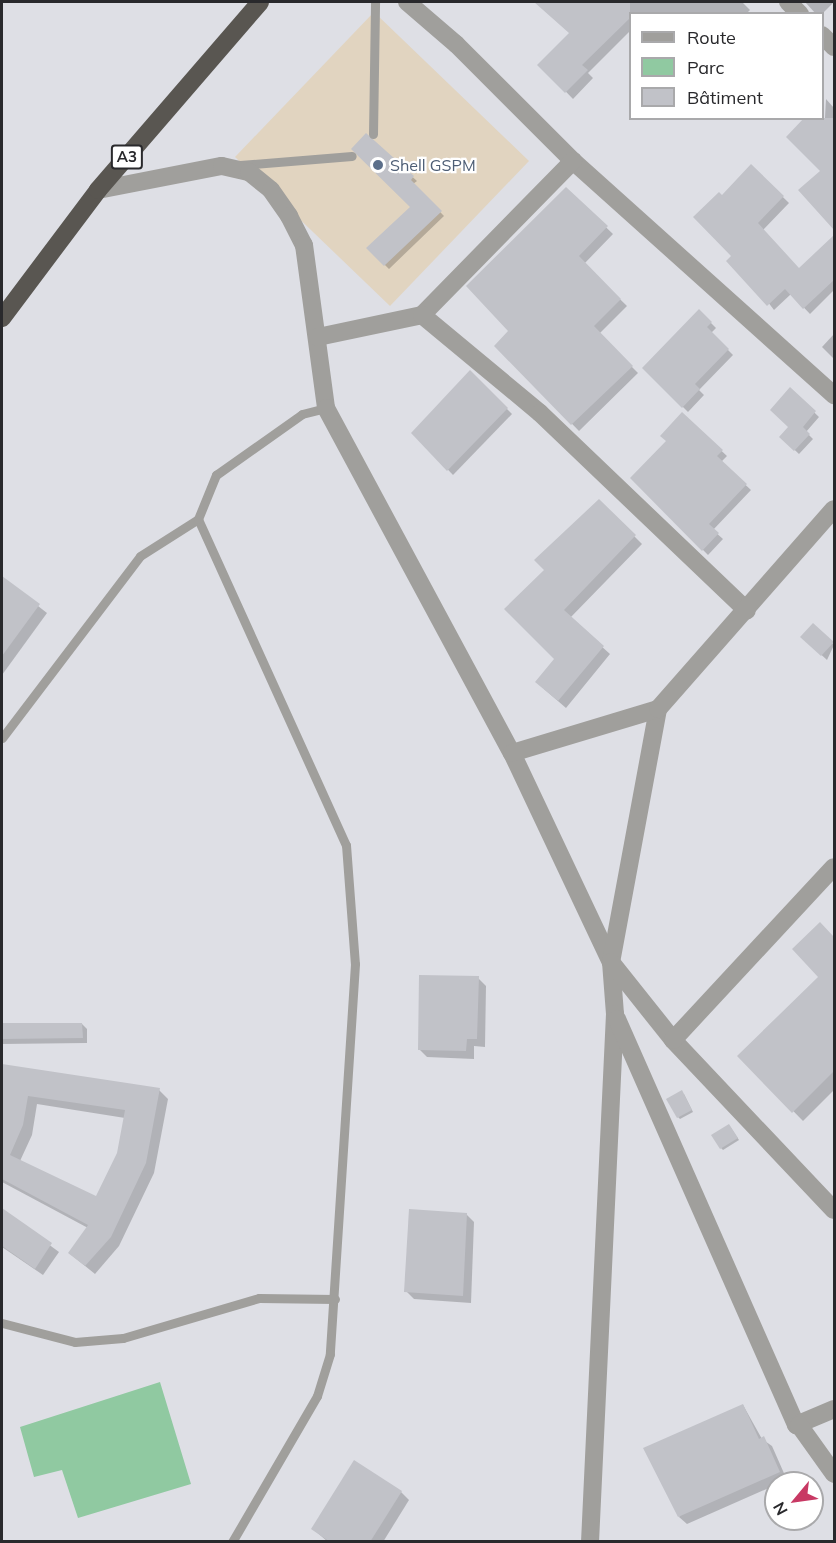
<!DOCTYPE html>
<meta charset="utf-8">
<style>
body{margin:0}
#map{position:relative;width:836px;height:1543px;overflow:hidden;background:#dedfe5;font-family:Mulish,sans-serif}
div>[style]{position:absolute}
.commercial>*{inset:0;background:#e1d4c0}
.green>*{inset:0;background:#90c9a1}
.shadow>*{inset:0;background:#0003}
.building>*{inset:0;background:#c1c2c8}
.lane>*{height:9px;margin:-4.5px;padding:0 4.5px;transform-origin:4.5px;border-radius:4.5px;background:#a09f9c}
.street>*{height:18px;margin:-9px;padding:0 9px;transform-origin:9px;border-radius:9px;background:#a09f9c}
.highway>*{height:18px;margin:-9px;padding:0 9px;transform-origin:9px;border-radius:9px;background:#595651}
.dots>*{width:16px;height:16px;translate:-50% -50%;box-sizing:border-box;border:3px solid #fff;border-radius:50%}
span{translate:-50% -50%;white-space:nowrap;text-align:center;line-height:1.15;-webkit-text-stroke:4.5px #fff;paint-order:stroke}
.shield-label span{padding:2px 4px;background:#fff;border:2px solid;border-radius:4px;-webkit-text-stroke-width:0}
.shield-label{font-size:15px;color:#29292c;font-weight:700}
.service-label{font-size:16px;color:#4e5e75}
.left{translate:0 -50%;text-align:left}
.frame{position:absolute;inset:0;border:3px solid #29292c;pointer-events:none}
.legend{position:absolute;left:629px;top:12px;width:195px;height:108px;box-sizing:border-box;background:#fff;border:2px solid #a9a9ab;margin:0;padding:8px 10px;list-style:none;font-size:18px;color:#29292c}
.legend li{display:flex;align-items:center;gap:12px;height:30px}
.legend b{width:30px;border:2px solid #a9a9ab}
.north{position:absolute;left:764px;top:1471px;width:60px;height:60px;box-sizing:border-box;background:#fff;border:2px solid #a9a9ab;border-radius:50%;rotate:241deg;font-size:16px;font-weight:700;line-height:24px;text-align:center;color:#29292c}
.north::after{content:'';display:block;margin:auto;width:21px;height:27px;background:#c83964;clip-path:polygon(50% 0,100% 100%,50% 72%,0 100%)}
</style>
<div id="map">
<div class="commercial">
<div style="clip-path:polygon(374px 12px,529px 161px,390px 306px,235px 157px)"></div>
</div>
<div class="green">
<div style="clip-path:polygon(160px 1382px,191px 1484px,78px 1518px,62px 1470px,34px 1477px,20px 1427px)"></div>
</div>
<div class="shadow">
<div style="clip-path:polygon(536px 2px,742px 2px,750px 10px,746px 14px,630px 14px,630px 31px,588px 73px,593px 78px,573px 99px,540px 65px,571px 34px)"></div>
<div style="clip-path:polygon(805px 2px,834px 2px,822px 14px,816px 14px)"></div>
<div style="clip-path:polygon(826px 99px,834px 108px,834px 228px,800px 190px,822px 171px)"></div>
<div style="clip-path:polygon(366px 135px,417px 181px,413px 184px,444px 216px,389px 269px,368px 248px,412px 207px)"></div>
<div style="clip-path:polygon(751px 166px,789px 203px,763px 230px,799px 270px,834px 236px,834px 290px,810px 314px,791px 294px,774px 310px,733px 256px,722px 197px)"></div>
<div style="clip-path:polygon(566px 189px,613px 234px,584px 264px,627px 306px,599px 334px,638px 373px,579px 431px,496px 346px,510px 331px)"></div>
<div style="clip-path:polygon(699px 311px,716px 328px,711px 333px,733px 355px,699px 390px,704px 395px,688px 412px,644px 368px)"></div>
<div style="clip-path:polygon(834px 334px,834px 359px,822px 347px)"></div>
<div style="clip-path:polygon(470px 372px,512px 414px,453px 475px,413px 433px)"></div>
<div style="clip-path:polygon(790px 389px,819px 417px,806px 432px,813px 439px,799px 454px,781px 437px,790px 427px)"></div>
<div style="clip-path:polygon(682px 414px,727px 456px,721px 462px,751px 490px,713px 530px,723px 539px,708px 555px,632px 478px,667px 441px)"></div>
<div style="clip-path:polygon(599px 501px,642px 544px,570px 618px,610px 654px,566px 708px,544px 689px,556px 659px,546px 570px)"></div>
<div style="clip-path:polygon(2px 578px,47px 613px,2px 675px)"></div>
<div style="clip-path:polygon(813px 625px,834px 645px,827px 660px,802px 637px)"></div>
<div style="clip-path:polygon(820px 924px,834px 939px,834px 1090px,803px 1121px,739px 1056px,820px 977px)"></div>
<div style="clip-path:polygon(478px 978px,486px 986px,485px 1047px,474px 1046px,474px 1059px,427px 1057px,419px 1049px)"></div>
<div style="clip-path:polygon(82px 1024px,87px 1029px,87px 1043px,2px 1044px,2px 1025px)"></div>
<div style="clip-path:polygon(evenodd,4px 1066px,159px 1090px,168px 1099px,154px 1173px,119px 1246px,95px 1274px,69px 1253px,88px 1228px,2px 1182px,4px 1066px,37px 1104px,125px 1118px,119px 1154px,97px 1198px,20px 1161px,32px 1135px,37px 1104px)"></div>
<div style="clip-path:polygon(684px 1094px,693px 1112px,680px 1119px,678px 1117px)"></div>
<div style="clip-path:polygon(731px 1128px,739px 1140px,723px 1150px,721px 1148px)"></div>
<div style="clip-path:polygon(2px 1210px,59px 1252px,43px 1275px,2px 1247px)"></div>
<div style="clip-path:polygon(466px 1214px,474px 1222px,471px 1303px,414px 1299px,406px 1291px)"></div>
<div style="clip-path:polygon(743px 1405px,762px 1439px,772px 1446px,787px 1480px,687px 1524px,679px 1517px)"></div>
<div style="clip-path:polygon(401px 1492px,409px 1500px,383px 1542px,328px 1542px,313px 1529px)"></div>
</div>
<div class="building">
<div style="clip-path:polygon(534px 2px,630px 2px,630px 18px,582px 65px,588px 70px,565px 93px,537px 65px,569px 33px)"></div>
<div style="clip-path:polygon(804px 118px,834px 118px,834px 230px,798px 190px,820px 171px,786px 137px)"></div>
<div style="clip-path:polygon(366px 133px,414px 176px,411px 180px,442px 211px,384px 266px,366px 248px,410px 207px,351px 149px)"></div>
<div style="clip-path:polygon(751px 164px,784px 196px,758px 223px,799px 268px,834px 235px,834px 280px,803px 309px,785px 289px,767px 306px,726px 261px,731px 256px,693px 217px,719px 192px,722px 195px)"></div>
<div style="clip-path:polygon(566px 187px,608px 226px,579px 256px,621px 299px,594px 326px,633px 366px,571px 425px,494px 346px,508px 331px,466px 286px)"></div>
<div style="clip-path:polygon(699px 309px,712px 322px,707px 327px,729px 349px,695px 384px,700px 389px,682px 408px,642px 368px)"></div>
<div style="clip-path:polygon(470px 370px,508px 408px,447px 471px,411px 433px)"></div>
<div style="clip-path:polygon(790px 387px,816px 411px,803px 427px,810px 434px,794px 451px,779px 437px,788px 427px,770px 410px)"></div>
<div style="clip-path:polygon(682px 412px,723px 450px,717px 456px,747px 484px,709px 524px,719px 533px,702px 551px,630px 478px,666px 441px,660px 436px)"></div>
<div style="clip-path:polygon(599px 499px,636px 535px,564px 610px,604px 646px,558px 701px,535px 682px,554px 659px,504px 609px,544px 570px,534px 560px)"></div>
<div style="clip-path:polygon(2px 576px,40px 604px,2px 656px)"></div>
<div style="clip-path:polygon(813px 623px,834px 642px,821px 656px,800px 637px)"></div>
<div style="clip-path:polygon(820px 922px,834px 937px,834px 1071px,792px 1113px,737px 1056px,818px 977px,792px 949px)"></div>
<div style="clip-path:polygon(419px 975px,479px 976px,477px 1039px,467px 1039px,466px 1051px,418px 1050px)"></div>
<div style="clip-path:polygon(2px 1023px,82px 1023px,83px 1038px,2px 1039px)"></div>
<div style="clip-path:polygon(evenodd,2px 1064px,160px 1088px,146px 1163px,111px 1237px,85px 1266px,68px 1253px,88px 1225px,2px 1179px,2px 1064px,28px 1096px,125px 1110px,117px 1153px,96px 1196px,10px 1155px,23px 1125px,28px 1096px)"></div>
<div style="clip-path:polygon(682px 1090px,692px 1110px,677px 1118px,666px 1099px)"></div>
<div style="clip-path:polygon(729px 1124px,738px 1138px,720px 1149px,711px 1135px)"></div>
<div style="clip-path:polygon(2px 1208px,52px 1243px,35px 1269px,2px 1246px)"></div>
<div style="clip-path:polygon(409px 1209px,467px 1213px,463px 1296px,404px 1292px)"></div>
<div style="clip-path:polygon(743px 1404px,759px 1439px,764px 1436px,780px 1472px,678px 1517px,643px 1448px)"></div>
<div style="clip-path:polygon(354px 1460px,402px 1491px,370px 1542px,330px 1542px,311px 1529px)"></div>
</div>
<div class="lane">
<div style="left:373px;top:134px;width:132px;rotate:-89.1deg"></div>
<div style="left:240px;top:165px;width:112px;rotate:-4.6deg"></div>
<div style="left:198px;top:519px;width:358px;rotate:65.6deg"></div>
<div style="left:346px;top:845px;width:119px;rotate:85.7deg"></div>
<div style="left:355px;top:964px;width:391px;rotate:93.7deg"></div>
<div style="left:330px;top:1354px;width:44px;rotate:107.2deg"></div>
<div style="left:317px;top:1396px;width:169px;rotate:120.2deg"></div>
<div style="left:2px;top:738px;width:228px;rotate:-52.8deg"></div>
<div style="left:140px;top:556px;width:69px;rotate:-32.5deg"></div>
<div style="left:198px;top:519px;width:48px;rotate:-67.8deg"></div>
<div style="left:216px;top:475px;width:105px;rotate:-35.3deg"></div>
<div style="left:302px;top:414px;width:25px;rotate:-14deg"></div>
<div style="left:2px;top:1323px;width:75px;rotate:14.6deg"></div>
<div style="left:75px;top:1342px;width:48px;rotate:-4.8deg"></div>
<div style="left:123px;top:1338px;width:142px;rotate:-16.4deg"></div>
<div style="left:259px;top:1298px;width:76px;rotate:0.8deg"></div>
</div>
<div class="street">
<div style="left:407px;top:2px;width:65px;rotate:40.6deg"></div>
<div style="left:456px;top:44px;width:165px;rotate:45deg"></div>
<div style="left:573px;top:161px;width:351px;rotate:41.9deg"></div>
<div style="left:788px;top:2px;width:17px;rotate:45deg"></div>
<div style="left:822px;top:35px;width:17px;rotate:45deg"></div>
<div style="left:98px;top:190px;width:126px;rotate:-11deg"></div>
<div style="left:222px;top:166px;width:28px;rotate:13deg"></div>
<div style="left:249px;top:172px;width:28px;rotate:39deg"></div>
<div style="left:271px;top:190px;width:32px;rotate:55deg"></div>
<div style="left:289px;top:216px;width:33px;rotate:63deg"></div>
<div style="left:304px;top:245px;width:164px;rotate:82.3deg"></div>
<div style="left:326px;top:408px;width:392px;rotate:61.7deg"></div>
<div style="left:512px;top:753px;width:231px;rotate:64.7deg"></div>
<div style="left:611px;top:962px;width:52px;rotate:85.6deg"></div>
<div style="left:615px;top:1014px;width:529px;rotate:92.71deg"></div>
<div style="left:422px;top:315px;width:216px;rotate:-45.6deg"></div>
<div style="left:318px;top:337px;width:106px;rotate:-11.9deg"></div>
<div style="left:422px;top:315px;width:153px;rotate:39.7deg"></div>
<div style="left:540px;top:413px;width:286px;rotate:43.7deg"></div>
<div style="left:658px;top:709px;width:257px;rotate:100.5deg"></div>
<div style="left:611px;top:962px;width:100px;rotate:51.5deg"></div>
<div style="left:673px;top:1040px;width:234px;rotate:46.6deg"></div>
<div style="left:512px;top:753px;width:152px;rotate:-16.8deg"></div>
<div style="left:658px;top:709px;width:266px;rotate:-48.7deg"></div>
<div style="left:617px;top:1019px;width:444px;rotate:66.2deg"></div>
<div style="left:796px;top:1425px;width:41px;rotate:-22.8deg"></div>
<div style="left:673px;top:1040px;width:236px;rotate:-47.1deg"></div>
<div style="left:799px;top:1425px;width:60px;rotate:54.5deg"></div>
</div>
<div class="highway">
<div style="left:2px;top:318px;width:160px;rotate:-53.1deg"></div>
<div style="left:98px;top:190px;width:248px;rotate:-49.2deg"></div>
</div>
<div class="dots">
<div style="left:378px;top:165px;background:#5c6f8a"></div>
</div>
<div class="shield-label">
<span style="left:127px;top:157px">A3</span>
</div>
<div class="service-label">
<span class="left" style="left:390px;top:165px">Shell GSPM</span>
</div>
<div class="frame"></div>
<ul class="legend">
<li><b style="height:8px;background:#a09f9c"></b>Route</li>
<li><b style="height:16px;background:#90c9a1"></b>Parc</li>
<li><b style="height:16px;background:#c1c2c8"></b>Bâtiment</li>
</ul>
<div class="north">N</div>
</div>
